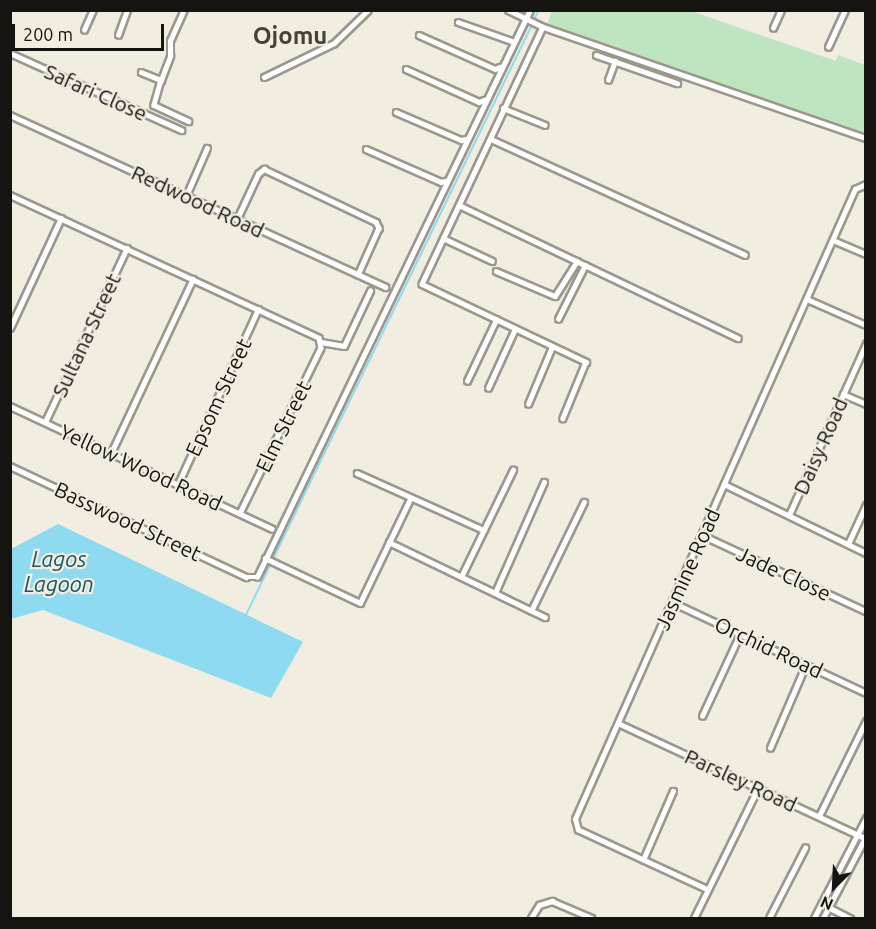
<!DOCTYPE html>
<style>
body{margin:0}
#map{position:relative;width:876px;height:929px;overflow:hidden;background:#f2ede1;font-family:Ubuntu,sans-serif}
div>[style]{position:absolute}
.green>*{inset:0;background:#bfe5c0}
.water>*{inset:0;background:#8edaf1}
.stream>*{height:1.5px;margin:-0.75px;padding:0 0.75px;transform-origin:0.75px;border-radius:0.75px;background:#8edaf1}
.roads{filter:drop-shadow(2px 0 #9c978c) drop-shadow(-2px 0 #9c978c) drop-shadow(0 2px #9c978c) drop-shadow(0 -2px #9c978c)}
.minor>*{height:4.5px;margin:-2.25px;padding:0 2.25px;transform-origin:2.25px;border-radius:2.25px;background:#fff}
.tertiary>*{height:5px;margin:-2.5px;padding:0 2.5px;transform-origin:2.5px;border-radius:2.5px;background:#fff}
span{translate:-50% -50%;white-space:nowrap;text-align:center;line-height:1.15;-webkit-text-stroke:4.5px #f2ede1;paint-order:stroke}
.street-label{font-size:21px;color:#161410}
.water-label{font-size:22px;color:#175666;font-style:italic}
.quarter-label{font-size:24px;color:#474238;font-weight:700}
.frame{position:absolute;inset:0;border:12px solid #161410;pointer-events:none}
.north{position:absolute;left:804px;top:857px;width:60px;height:60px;-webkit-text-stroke:4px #f2ede1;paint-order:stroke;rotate:204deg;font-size:16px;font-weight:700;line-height:24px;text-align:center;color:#161410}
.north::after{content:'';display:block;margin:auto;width:21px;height:27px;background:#161410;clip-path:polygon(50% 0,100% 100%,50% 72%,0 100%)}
.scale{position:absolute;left:12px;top:24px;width:152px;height:27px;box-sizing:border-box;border:3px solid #161410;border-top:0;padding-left:8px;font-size:18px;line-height:21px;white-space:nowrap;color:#161410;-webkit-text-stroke:4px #f2ede1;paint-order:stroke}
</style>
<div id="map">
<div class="green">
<div style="clip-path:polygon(552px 11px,691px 11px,836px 61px,838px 55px,865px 65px,865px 142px,836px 128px,545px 30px)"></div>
</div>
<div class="water">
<div style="clip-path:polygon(58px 524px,303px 642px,271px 698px,43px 610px,11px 619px,11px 549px)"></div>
</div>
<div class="stream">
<div style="left:534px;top:20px;width:11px;rotate:-63deg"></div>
<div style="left:246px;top:615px;width:656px;rotate:-64.14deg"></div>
</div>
<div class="roads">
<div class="minor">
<div style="left:458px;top:22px;width:57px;rotate:19.4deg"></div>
<div style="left:543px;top:27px;width:284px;rotate:115.2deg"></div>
<div style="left:422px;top:284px;width:182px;rotate:25.4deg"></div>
<div style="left:586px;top:362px;width:61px;rotate:112.3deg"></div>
<div style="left:773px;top:28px;width:20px;rotate:-66deg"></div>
<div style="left:84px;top:30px;width:22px;rotate:-66deg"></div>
<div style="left:118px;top:35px;width:27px;rotate:-70deg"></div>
<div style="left:419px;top:35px;width:83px;rotate:24.1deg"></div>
<div style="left:495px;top:69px;width:5px;rotate:-22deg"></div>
<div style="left:828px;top:47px;width:41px;rotate:-65.3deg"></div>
<div style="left:10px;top:53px;width:188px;rotate:24.2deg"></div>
<div style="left:596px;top:55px;width:86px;rotate:19.1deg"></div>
<div style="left:406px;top:69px;width:80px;rotate:24.3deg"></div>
<div style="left:479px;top:102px;width:5px;rotate:-22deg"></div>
<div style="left:141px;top:72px;width:22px;rotate:22deg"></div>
<div style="left:161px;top:80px;width:26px;rotate:-69deg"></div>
<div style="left:170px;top:56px;width:15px;rotate:-90deg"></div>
<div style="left:170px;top:41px;width:34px;rotate:-66deg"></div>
<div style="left:161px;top:80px;width:26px;rotate:106deg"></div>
<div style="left:154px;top:105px;width:38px;rotate:25deg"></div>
<div style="left:608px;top:80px;width:20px;rotate:-70deg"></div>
<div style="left:503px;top:108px;width:45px;rotate:22deg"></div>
<div style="left:396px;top:112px;width:71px;rotate:23.3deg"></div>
<div style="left:461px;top:140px;width:5px;rotate:-11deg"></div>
<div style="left:10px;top:115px;width:413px;rotate:24.6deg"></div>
<div style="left:491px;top:139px;width:279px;rotate:24.5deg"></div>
<div style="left:366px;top:149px;width:82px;rotate:23.7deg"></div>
<div style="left:441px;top:182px;width:4px;rotate:-14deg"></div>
<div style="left:10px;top:195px;width:340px;rotate:24.8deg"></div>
<div style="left:319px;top:338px;width:10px;rotate:79deg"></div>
<div style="left:321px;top:348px;width:184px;rotate:116.1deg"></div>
<div style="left:186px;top:196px;width:52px;rotate:-66.4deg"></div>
<div style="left:459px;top:205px;width:309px;rotate:25.5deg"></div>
<div style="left:237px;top:219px;width:50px;rotate:-65deg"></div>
<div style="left:258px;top:174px;width:8px;rotate:-40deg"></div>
<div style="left:264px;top:169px;width:124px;rotate:25.3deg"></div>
<div style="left:376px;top:222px;width:7px;rotate:63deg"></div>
<div style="left:379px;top:228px;width:51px;rotate:114.1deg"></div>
<div style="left:443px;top:238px;width:54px;rotate:25.1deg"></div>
<div style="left:833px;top:240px;width:36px;rotate:23deg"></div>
<div style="left:496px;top:271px;width:64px;rotate:23deg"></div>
<div style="left:555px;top:296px;width:41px;rotate:-57.8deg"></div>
<div style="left:807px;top:299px;width:64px;rotate:23.8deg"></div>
<div style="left:558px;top:319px;width:60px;rotate:-63.4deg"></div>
<div style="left:10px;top:328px;width:121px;rotate:-65.1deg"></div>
<div style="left:321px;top:342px;width:23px;rotate:10deg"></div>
<div style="left:344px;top:346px;width:61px;rotate:-64.7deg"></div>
<div style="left:467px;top:381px;width:68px;rotate:-64.6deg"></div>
<div style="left:488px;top:388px;width:65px;rotate:-65.4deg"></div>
<div style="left:843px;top:394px;width:25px;rotate:23deg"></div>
<div style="left:528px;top:404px;width:62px;rotate:-67.2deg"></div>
<div style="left:10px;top:406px;width:289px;rotate:25.1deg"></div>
<div style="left:45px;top:422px;width:192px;rotate:-64.8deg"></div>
<div style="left:111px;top:453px;width:192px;rotate:-64.8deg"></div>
<div style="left:10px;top:466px;width:261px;rotate:25.2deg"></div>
<div style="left:246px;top:577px;width:11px"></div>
<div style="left:257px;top:577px;width:629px;rotate:-64.29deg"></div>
<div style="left:357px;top:473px;width:139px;rotate:24.2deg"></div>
<div style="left:178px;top:484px;width:192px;rotate:-65.4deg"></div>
<div style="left:724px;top:484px;width:158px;rotate:25.9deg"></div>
<div style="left:789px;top:515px;width:188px;rotate:-65.8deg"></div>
<div style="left:702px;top:535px;width:181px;rotate:24.9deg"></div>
<div style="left:389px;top:542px;width:173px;rotate:25.7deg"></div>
<div style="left:848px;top:544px;width:43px;rotate:-65.2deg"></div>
<div style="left:265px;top:558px;width:105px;rotate:25.3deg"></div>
<div style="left:360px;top:603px;width:115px;rotate:-64.3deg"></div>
<div style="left:461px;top:577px;width:119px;rotate:-64.1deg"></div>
<div style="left:495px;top:593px;width:121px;rotate:-66.2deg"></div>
<div style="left:672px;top:602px;width:214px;rotate:25.1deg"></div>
<div style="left:531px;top:611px;width:121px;rotate:-64.1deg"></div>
<div style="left:702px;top:716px;width:90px;rotate:-65.1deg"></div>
<div style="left:618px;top:723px;width:272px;rotate:25deg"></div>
<div style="left:770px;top:748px;width:91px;rotate:-66.8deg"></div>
<div style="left:819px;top:816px;width:106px;rotate:-63.7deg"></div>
<div style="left:643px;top:860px;width:75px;rotate:-66.5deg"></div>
<div style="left:708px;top:890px;width:143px;rotate:-155.2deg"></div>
<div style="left:578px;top:830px;width:11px;rotate:-105deg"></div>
<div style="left:575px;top:819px;width:689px;rotate:-66.04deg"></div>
<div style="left:855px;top:189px;width:12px;rotate:-24deg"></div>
<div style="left:828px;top:907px;width:25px;rotate:27deg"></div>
<div style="left:531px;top:918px;width:15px;rotate:-58deg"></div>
<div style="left:539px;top:905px;width:14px;rotate:-17deg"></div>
<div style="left:552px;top:901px;width:43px;rotate:23deg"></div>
<div style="left:694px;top:918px;width:145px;rotate:-63.8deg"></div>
<div style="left:769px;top:918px;width:79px;rotate:-62.8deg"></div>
<div style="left:814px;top:918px;width:113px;rotate:-62.5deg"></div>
<div style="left:823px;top:918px;width:93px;rotate:-62.3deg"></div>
</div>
<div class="tertiary">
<div style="left:508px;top:10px;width:39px;rotate:26deg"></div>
<div style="left:543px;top:27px;width:342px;rotate:19deg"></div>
<div style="left:264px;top:77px;width:78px;rotate:-25.9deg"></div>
<div style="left:334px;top:43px;width:47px;rotate:-44.1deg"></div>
</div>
</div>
<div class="street-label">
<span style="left:96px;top:92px;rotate:24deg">Safari Close</span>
<span style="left:198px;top:201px;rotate:25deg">Redwood Road</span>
<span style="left:86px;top:335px;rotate:-65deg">Sultana Street</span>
<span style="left:218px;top:397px;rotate:-65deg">Epsom Street</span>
<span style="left:283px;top:426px;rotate:-64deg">Elm Street</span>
<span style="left:820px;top:446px;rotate:-66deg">Daisy Road</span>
<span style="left:141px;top:467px;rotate:25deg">Yellow Wood Road</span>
<span style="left:128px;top:521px;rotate:25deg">Basswood Street</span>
<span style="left:687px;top:569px;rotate:-66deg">Jasmine Road</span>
<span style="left:784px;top:573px;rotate:25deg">Jade Close</span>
<span style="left:769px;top:647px;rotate:25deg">Orchid Road</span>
<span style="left:741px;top:780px;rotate:25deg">Parsley Road</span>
</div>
<div class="water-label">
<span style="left:59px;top:571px">Lagos<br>Lagoon</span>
</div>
<div class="quarter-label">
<span style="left:290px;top:36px">Ojomu</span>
</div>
<div class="frame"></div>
<div class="north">N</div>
<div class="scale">200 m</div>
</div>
